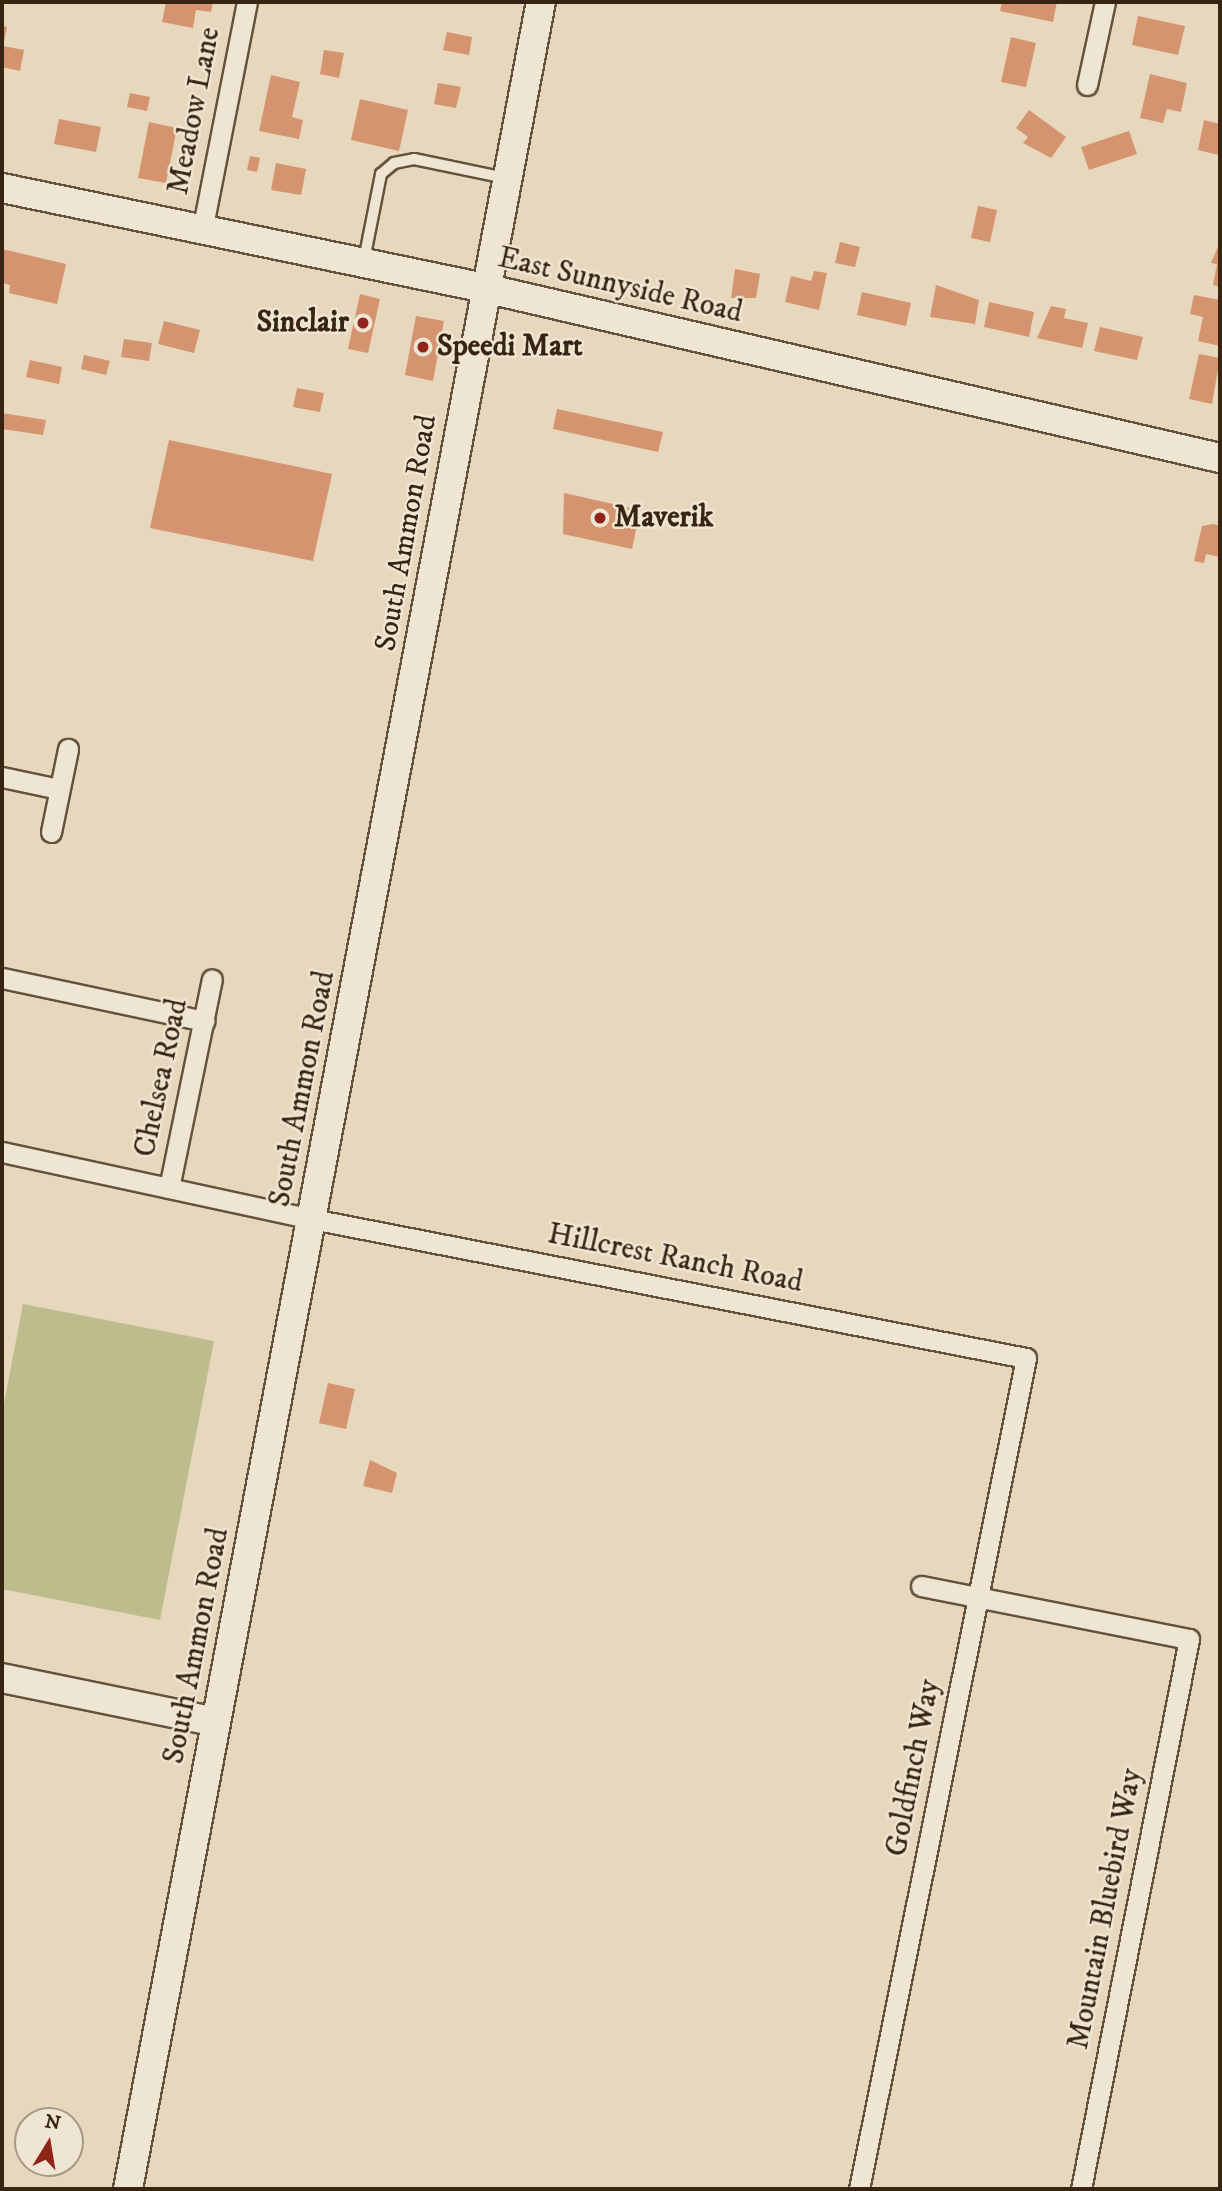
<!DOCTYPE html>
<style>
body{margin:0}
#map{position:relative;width:1222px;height:2191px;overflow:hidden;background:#e7d7bc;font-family:"IM FELL DW Pica",serif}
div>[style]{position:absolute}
.green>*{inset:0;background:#bdbc8c}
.building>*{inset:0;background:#d59470}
.roads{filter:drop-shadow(2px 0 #63523c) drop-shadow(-2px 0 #63523c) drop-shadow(0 2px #63523c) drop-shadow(0 -2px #63523c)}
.lane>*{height:10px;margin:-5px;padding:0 5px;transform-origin:5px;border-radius:5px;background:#efe5d3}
.street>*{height:19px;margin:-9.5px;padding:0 9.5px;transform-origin:9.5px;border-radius:9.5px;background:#efe5d3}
.secondary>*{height:28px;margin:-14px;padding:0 14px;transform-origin:14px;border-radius:14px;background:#efe5d3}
.dots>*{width:19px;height:19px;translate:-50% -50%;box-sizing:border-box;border:4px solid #efe5d3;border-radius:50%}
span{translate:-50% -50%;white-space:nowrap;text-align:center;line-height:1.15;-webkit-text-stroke:5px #efe5d3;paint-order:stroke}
.street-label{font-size:30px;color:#372511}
.poi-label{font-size:30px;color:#372511;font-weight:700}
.right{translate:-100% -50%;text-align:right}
.left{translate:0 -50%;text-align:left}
.frame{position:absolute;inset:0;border:4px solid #372511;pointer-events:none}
.north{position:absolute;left:14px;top:2107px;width:70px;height:70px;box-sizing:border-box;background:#efe5d3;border:2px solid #a59885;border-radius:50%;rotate:11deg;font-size:19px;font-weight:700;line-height:28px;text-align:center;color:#372511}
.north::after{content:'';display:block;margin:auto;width:24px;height:32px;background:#8f2418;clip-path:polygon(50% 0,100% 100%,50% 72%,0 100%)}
</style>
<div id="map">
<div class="green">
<div style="clip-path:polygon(23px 1304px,214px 1341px,160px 1620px,2px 1589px,2px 1414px)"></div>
</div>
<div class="building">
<div style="clip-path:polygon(166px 2px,213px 2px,211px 12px,196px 10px,193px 28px,162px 22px)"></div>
<div style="clip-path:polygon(1002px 2px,1057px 2px,1053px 22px,1000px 11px)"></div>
<div style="clip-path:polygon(1138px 16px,1185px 26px,1178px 55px,1132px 45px)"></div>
<div style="clip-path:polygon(2px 26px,7px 27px,3px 46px,24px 50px,20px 71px,2px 67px)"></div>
<div style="clip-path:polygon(447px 32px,472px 37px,469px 55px,443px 50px)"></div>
<div style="clip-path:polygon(1011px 37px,1036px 43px,1026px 87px,1001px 82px)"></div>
<div style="clip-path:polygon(324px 50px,344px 53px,339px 78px,320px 74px)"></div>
<div style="clip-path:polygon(1150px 74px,1187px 83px,1181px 112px,1167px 109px,1163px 123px,1140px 118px)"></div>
<div style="clip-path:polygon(271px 75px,300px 82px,292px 117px,303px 120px,299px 139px,259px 131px)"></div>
<div style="clip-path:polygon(438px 83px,461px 87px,456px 108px,434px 104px)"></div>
<div style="clip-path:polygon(130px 93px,150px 97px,147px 111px,127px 107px)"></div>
<div style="clip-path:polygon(360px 99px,408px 110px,399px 151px,351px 140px)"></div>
<div style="clip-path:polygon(1029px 110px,1066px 137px,1051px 158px,1023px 143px,1028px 137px,1016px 128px)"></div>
<div style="clip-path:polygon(59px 119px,101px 127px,96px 152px,54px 144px)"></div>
<div style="clip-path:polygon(1204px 120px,1220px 124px,1219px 155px,1198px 150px)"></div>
<div style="clip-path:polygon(149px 122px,177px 128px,166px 183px,138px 178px)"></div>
<div style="clip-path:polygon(1129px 131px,1137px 154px,1089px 170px,1081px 147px)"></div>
<div style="clip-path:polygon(250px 156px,260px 158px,257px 172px,247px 170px)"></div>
<div style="clip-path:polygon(276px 163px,306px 169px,301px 195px,271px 190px)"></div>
<div style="clip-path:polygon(978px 206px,997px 210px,990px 242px,971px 238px)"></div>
<div style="clip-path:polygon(840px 242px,860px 247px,855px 267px,835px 263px)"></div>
<div style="clip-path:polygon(1219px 244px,1220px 244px,1220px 287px,1213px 285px,1217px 264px,1211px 263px)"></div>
<div style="clip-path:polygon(2px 249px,66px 264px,57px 304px,9px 293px,10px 285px,2px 283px)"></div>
<div style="clip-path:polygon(735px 269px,760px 274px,756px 298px,731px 298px)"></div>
<div style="clip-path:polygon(814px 271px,827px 273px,819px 310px,785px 302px,791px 276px,811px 281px)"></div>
<div style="clip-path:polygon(936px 285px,979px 300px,975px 324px,930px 317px)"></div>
<div style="clip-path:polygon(862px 292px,911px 303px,906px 326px,857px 315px)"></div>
<div style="clip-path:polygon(360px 294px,380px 299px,368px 353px,348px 349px)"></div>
<div style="clip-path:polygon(1194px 295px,1220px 300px,1220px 346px,1198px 341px,1203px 317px,1190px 314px)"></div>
<div style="clip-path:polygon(989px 302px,1034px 312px,1029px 337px,984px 327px)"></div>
<div style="clip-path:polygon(1051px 306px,1066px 309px,1064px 318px,1088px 323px,1082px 348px,1037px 338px)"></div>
<div style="clip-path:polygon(416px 316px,444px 321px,433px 381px,405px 375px)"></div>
<div style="clip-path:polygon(164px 321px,200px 330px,194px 353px,158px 344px)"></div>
<div style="clip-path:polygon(1100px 327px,1143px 337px,1137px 360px,1094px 351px)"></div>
<div style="clip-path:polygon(124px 339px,152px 343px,149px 361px,121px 357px)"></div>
<div style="clip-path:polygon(1199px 354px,1220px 358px,1212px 404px,1189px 399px)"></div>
<div style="clip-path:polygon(84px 355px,110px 361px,106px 375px,81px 369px)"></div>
<div style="clip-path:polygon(30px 360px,62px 367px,59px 384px,26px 377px)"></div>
<div style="clip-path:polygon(297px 388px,324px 393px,320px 412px,293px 407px)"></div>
<div style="clip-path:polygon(557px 409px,663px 432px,658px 452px,553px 429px)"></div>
<div style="clip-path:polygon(2px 413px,46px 420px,43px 435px,2px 429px)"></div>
<div style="clip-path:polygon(169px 440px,332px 474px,313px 561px,150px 528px)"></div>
<div style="clip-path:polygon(564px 493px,640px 510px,632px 549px,563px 534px)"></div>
<div style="clip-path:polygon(1214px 524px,1220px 526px,1220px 557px,1206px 554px,1204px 563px,1194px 561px,1202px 526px)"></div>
<div style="clip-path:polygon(328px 1383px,355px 1389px,346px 1429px,319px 1423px)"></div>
<div style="clip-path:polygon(370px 1460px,397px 1473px,392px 1493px,363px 1486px)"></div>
</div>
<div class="roads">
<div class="lane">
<div style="left:364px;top:260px;width:88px;rotate:-78.8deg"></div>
<div style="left:381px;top:174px;width:17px;rotate:-40deg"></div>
<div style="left:394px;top:163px;width:20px;rotate:-11deg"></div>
<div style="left:414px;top:159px;width:94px;rotate:11.7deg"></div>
</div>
<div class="street">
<div style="left:1087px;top:85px;width:85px;rotate:-77.8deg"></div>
<div style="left:202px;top:231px;width:233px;rotate:-78.9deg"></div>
<div style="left:2px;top:777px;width:58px;rotate:11.9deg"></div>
<div style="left:51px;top:832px;width:85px;rotate:-78.4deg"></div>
<div style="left:2px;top:978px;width:207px;rotate:12deg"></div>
<div style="left:2px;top:1152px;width:317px;rotate:12.2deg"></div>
<div style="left:312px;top:1219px;width:727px;rotate:11.02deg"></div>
<div style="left:1026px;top:1358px;width:848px;rotate:101.36deg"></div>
<div style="left:169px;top:1188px;width:213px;rotate:-78.4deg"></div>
<div style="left:921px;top:1586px;width:273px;rotate:11.2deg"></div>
<div style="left:1189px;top:1639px;width:561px;rotate:101.11deg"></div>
</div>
<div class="secondary">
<div style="left:2px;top:188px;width:492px;rotate:11.7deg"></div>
<div style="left:484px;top:288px;width:755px;rotate:13.01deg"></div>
<div style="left:2px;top:1678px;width:218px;rotate:11.6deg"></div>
<div style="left:128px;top:2189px;width:2226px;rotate:-79.31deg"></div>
</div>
</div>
<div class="dots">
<div style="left:363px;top:323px;background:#8f2418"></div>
<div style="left:423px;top:347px;background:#8f2418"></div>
<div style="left:600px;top:518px;background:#8f2418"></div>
</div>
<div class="street-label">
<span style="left:195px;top:111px;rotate:-79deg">Meadow Lane</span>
<span style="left:620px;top:286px;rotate:13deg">East Sunnyside Road</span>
<span style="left:407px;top:533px;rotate:-80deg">South Ammon Road</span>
<span style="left:162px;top:1078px;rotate:-78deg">Chelsea Road</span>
<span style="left:303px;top:1089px;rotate:-79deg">South Ammon Road</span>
<span style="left:675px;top:1259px;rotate:11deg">Hillcrest Ranch Road</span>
<span style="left:197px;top:1646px;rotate:-79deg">South Ammon Road</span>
<span style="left:914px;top:1768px;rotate:-79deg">Goldfinch Way</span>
<span style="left:1106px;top:1909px;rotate:-79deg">Mountain Bluebird Way</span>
</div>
<div class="poi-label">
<span class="right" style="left:349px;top:323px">Sinclair</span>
<span class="left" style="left:437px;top:347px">Speedi Mart</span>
<span class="left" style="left:614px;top:518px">Maverik</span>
</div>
<div class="frame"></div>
<div class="north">N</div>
</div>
